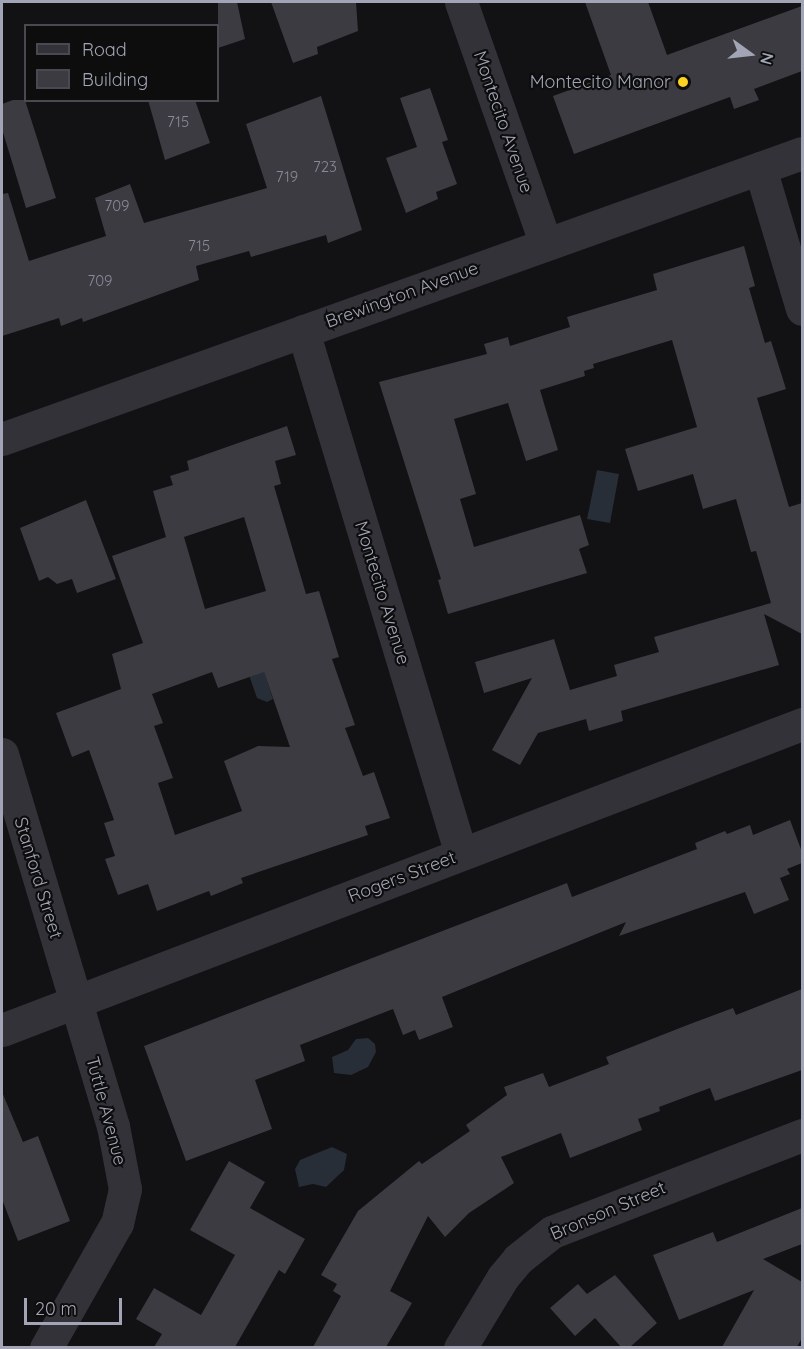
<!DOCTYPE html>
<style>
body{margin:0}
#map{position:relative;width:804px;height:1349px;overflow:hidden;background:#121113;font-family:Quicksand,sans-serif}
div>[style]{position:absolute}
.water>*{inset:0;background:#272e37}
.building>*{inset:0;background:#3c3b41}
.minor>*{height:33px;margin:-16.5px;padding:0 16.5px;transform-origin:16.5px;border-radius:16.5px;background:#323238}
.dots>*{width:16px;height:16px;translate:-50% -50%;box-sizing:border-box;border:3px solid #0d0d0e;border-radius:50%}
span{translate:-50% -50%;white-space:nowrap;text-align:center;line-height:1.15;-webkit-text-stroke:4.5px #0d0d0e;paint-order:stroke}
.number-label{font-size:15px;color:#888a98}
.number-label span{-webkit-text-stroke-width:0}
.poi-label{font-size:18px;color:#a2a5b5}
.right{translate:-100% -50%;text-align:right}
.street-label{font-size:18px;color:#a2a5b5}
.frame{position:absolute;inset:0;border:3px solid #a2a5b5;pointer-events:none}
.legend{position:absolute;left:24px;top:24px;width:195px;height:78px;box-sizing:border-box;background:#0d0d0e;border:2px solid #494a51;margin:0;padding:8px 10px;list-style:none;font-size:18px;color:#a2a5b5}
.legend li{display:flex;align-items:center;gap:12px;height:30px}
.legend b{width:30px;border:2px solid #494a51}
.north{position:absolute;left:720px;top:24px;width:60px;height:60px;-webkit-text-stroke:4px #0d0d0e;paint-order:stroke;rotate:105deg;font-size:16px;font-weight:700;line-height:24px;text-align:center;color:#a2a5b5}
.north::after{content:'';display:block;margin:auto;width:21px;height:27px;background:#a2a5b5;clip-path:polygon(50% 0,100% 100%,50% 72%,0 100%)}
.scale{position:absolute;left:24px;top:1298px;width:98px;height:27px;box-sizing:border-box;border:3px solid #a2a5b5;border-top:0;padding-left:8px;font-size:18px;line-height:21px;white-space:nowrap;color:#a2a5b5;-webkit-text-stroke:4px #0d0d0e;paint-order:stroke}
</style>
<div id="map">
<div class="water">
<div style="clip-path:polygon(597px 470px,619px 474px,610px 523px,587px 519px)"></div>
<div style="clip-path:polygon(261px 662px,273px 699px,267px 702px,257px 698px,250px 678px,249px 670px)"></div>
<div style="clip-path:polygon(368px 1038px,375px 1044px,376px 1052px,368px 1067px,351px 1075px,334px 1073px,332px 1057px,348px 1050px,356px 1039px)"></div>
<div style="clip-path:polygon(332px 1147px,347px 1154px,344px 1170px,326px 1187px,313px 1184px,299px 1187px,295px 1169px,300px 1160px)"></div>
</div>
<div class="building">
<div style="clip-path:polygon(218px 2px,237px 2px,245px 39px,218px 48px)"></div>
<div style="clip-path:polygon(271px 2px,356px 2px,358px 31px,317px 47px,318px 54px,293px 63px)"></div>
<div style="clip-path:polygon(585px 2px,648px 2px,667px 55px,802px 6px,802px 71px,754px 89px,759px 100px,734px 109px,730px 97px,574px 154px,553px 96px,611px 75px)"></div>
<div style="clip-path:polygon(430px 88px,448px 140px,442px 142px,457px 184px,436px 192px,438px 199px,406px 213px,386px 158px,417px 147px,400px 98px)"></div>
<div style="clip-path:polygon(321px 96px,362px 230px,328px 243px,326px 235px,251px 257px,249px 251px,196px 266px,199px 280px,83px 322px,82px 318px,61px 326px,59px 318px,2px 336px,2px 194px,8px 193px,29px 261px,106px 236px,95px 198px,130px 184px,144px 223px,267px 188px,246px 124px)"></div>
<div style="clip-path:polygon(13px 100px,25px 100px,56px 198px,26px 208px,2px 129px,2px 104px)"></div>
<div style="clip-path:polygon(148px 100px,195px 100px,210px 143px,165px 160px)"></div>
<div style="clip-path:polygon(744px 246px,755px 286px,749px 288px,765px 343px,771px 341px,786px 389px,757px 398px,789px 507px,802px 503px,802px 634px,764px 614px,779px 665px,621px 711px,623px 721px,589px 731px,586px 719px,538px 733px,520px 765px,492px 750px,532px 678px,484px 693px,475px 662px,554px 639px,570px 690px,617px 676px,614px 665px,659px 652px,654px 637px,771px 603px,756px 551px,751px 552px,736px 499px,703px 509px,693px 474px,638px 491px,625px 449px,697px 427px,672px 340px,593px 364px,594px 368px,584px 371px,585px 376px,540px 390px,558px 450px,526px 461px,508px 403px,454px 419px,476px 494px,460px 499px,474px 547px,580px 515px,589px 545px,579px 549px,587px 573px,448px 614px,438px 580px,441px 579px,379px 382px,487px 354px,484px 344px,508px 337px,510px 346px,570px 327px,567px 317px,657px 290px,653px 274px)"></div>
<div style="clip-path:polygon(evenodd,287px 426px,296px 455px,275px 461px,281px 484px,274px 486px,306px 594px,319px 591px,339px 657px,332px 659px,355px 725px,345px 728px,363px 776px,374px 772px,390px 818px,365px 826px,368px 835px,241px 878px,243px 883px,211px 896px,209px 891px,157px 911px,148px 884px,118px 895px,105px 859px,115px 856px,104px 823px,114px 820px,89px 750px,72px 757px,56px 713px,121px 689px,112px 654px,143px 643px,112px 556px,166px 537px,153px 491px,173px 485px,170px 476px,189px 470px,187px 461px,287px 426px,244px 517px,266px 591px,205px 609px,184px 537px,244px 517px,287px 426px,212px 672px,218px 688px,264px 672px,290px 747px,258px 746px,224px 761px,242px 811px,175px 835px,158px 783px,173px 778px,154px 726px,163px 723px,152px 694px,212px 672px)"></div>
<div style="clip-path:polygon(86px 500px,116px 579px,77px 593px,72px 579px,57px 584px,48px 577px,39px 581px,20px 528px)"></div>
<div style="clip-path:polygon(790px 820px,802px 852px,802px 863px,787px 869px,790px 874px,780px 878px,789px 900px,754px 914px,745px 892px,619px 936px,626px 922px,442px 997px,453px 1027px,419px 1040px,415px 1030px,403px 1035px,393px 1009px,300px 1045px,305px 1061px,255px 1080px,272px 1129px,186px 1161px,144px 1046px,567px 883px,572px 897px,697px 849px,695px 843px,725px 831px,727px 834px,750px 825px,753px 835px)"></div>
<div style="clip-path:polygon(802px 989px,802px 1070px,715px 1101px,710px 1088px,659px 1107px,660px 1111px,638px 1119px,642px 1130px,570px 1158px,561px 1133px,501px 1157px,514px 1183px,469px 1213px,445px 1237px,428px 1216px,390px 1291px,412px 1303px,386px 1347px,313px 1347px,341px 1296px,333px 1291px,337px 1284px,321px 1275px,358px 1211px,419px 1161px,422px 1164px,470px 1131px,466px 1125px,507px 1095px,504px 1087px,543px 1073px,549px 1087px,609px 1064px,606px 1057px,690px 1024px,733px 1008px,736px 1015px)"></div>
<div style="clip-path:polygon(2px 1092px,23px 1142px,38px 1136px,70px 1221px,18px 1241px,2px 1199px)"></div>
<div style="clip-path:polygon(229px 1161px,265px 1182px,250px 1208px,305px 1239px,285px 1274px,279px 1270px,235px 1347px,154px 1347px,162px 1334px,136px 1319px,154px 1288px,201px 1315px,235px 1255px,190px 1230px)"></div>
<div style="clip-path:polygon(802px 1208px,802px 1244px,763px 1259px,802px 1282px,802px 1338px,797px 1347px,722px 1347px,754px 1290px,679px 1320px,653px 1255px,713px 1232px,717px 1242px)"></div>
<div style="clip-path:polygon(615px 1275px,657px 1323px,630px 1347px,621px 1347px,595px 1318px,575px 1336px,550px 1308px,578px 1284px,587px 1294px)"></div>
</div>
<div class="minor">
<div style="left:461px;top:2px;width:254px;rotate:70.7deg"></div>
<div style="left:760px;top:168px;width:147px;rotate:73.4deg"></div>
<div style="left:303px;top:331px;width:546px;rotate:73.19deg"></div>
<div style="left:2px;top:439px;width:850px;rotate:-19.67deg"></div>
<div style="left:2px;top:754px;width:388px;rotate:73.4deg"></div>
<div style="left:113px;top:1126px;width:64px;rotate:79.2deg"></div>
<div style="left:125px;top:1189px;width:35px;rotate:103deg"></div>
<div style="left:117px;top:1223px;width:144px;rotate:119.6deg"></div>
<div style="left:2px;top:1030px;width:857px;rotate:-20.93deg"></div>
<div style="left:460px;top:1348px;width:83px;rotate:-58.8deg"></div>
<div style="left:503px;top:1277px;width:23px;rotate:-50deg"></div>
<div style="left:518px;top:1259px;width:43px;rotate:-38.5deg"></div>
<div style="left:552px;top:1232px;width:268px;rotate:-21.2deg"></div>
</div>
<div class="dots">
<div style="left:683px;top:82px;background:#fcd321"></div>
</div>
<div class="number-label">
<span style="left:178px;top:122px">715</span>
<span style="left:325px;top:167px">723</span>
<span style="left:287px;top:177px">719</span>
<span style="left:117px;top:206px">709</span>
<span style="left:199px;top:246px">715</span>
<span style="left:100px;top:281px">709</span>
</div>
<div class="poi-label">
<span class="right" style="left:671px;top:82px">Montecito Manor</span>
</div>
<div class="street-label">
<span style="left:503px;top:122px;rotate:71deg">Montecito Avenue</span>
<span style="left:402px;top:295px;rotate:-20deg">Brewington Avenue</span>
<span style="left:382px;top:593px;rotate:73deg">Montecito Avenue</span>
<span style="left:402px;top:877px;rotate:-21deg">Rogers Street</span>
<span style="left:38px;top:878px;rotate:73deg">Stanford Street</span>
<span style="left:106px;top:1111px;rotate:75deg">Tuttle Avenue</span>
<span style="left:608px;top:1211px;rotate:-23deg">Bronson Street</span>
</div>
<div class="frame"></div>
<ul class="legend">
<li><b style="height:8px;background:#323238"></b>Road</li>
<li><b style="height:16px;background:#3c3b41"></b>Building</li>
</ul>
<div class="north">N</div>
<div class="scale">20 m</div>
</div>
